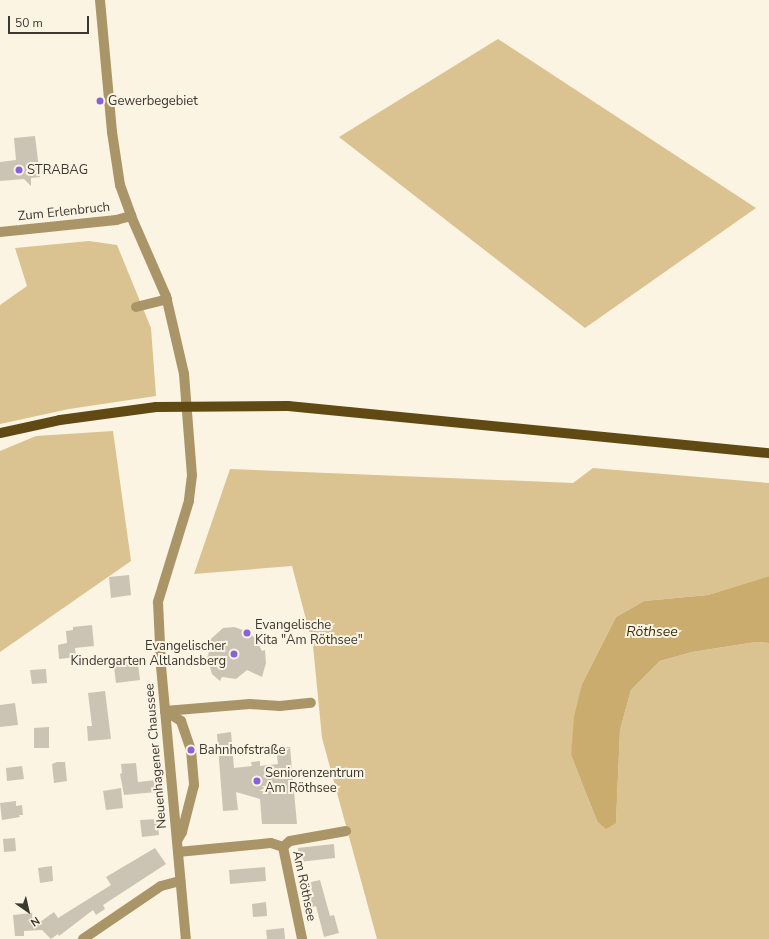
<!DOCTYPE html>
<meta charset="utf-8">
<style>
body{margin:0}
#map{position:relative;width:769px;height:939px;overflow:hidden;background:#fcf4e3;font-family:"Nunito Sans",sans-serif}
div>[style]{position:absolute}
.green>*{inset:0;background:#dac291}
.water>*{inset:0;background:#caad6e}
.building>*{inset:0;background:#cbc3b3}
.minor>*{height:10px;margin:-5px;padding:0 5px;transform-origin:5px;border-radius:5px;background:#aa9568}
.major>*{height:10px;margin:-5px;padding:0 5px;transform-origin:5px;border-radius:5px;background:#604913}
.dots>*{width:11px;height:11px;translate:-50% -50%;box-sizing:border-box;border:2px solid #fcf4e3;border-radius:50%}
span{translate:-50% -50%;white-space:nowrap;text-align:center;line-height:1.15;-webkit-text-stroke:4px #fcf4e3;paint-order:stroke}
.poi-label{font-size:13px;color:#3b3832}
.left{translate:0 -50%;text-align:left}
.right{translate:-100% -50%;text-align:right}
.street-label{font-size:13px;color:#3b3832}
.water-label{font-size:14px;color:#3b2e12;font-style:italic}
.north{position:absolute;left:8px;top:891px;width:40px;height:40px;-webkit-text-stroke:3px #fcf4e3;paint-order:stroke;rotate:146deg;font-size:11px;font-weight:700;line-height:16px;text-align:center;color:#3b3832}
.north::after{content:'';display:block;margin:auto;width:14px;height:18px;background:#3b3832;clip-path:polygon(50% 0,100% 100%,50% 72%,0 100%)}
.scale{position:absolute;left:8px;top:16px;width:81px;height:18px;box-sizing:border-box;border:2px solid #3b3832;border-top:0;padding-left:5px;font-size:12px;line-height:14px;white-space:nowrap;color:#3b3832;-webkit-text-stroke:3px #fcf4e3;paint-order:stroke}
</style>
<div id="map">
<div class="green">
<div style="clip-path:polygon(498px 39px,756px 208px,585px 328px,339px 137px)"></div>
<div style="clip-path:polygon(89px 241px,117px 245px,151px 328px,156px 396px,69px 409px,0 424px,0 305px,27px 286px,15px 248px)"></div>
<div style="clip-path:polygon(113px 431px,131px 561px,0 652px,0 451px,36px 436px)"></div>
<div style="clip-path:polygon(593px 468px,769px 483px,769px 576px,708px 595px,644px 601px,616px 617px,582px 684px,571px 755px,597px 821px,616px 823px,620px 730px,631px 690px,660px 661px,692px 652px,756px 642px,769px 643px,769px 939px,377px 939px,322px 738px,313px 646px,292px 566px,194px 574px,230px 469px,573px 483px)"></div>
</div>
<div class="water">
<div style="clip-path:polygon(769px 576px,769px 643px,756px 642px,692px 652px,660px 661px,631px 690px,620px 730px,616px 823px,606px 829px,597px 821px,571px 755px,574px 717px,582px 684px,616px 617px,644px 601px,708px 595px)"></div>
</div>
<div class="building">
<div style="clip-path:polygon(35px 136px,40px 177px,31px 178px,31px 186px,24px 179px,0 181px,0 162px,16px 160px,14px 138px)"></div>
<div style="clip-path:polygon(129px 575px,131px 595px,111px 598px,109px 577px)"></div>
<div style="clip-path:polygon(92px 625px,94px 646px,75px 648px,76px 657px,59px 659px,58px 645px,67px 643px,66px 631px,73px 630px,73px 627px)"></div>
<div style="clip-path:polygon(234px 627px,246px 631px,256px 639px,262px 651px,265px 650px,266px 663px,262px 677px,247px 670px,236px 679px,222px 677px,220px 681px,212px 674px,207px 658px,210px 649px,203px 646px,223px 628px)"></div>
<div style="clip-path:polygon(137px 656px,140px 680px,116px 683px,113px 659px)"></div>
<div style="clip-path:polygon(46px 669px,47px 683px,32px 684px,30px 670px)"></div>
<div style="clip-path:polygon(105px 691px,111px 739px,88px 741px,87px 726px,92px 726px,88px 693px)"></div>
<div style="clip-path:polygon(15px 703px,18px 725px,0 727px,0 705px)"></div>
<div style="clip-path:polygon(49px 727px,49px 748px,34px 748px,34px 728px)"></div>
<div style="clip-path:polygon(231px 732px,234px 768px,252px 766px,251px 762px,260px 761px,260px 766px,278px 764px,276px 748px,290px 747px,297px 824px,262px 824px,260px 799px,236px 792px,238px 810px,223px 811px,217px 734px)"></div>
<div style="clip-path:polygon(57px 762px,65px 762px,67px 781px,54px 783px,52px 764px)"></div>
<div style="clip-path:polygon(136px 763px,138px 782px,156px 780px,157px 792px,124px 795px,120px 774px,122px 773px,121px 764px)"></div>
<div style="clip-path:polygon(22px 766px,24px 779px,7px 781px,6px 768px)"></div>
<div style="clip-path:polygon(121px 788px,123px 808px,106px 810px,103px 791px)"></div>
<div style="clip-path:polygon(16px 801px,16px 806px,22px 805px,23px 815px,19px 815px,20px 817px,2px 820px,0 803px)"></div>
<div style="clip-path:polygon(157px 819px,159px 835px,142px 837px,140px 820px)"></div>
<div style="clip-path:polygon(15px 838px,16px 851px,4px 852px,3px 839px)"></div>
<div style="clip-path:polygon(334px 844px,335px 858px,299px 862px,297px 848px)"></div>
<div style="clip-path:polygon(155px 848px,166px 864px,103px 905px,105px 909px,96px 915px,93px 910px,59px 936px,58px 934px,51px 939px,42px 930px,24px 931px,24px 936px,15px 936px,13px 915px,32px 913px,33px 927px,54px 912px,58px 918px,111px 885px,106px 877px)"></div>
<div style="clip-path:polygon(52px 866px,53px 881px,40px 883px,38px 868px)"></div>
<div style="clip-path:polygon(265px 867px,266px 881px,230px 884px,229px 870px)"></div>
<div style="clip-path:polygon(320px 880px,330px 916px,334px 915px,339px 933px,324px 937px,316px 906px,310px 908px,303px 884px)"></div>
<div style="clip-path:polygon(266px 902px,267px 916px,253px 917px,252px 904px)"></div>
<div style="clip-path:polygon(284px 928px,285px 939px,267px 939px,266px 930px)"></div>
</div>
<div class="minor">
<div style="left:100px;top:0;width:133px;rotate:84.8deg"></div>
<div style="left:112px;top:132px;width:54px;rotate:81.4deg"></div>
<div style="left:120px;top:185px;width:33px;rotate:70deg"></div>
<div style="left:131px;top:216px;width:87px;rotate:66.4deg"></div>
<div style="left:166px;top:296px;width:80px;rotate:77deg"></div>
<div style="left:184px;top:374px;width:101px;rotate:85.5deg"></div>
<div style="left:192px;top:475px;width:26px;rotate:97deg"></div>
<div style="left:189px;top:501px;width:106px;rotate:107.1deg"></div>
<div style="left:158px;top:602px;width:64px;rotate:87.3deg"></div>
<div style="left:161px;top:666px;width:274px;rotate:84.8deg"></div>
<div style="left:0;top:232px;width:117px;rotate:-5.9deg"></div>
<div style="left:116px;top:220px;width:16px;rotate:-15deg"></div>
<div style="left:136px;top:307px;width:32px;rotate:-14deg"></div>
<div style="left:165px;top:711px;width:85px;rotate:-4.7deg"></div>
<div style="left:250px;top:704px;width:30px;rotate:4deg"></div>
<div style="left:280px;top:706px;width:31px;rotate:-6deg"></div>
<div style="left:165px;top:711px;width:19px;rotate:32deg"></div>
<div style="left:181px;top:721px;width:31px;rotate:71deg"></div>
<div style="left:191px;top:750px;width:35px;rotate:85deg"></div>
<div style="left:194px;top:785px;width:49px;rotate:104.3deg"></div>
<div style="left:182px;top:832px;width:10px;rotate:119deg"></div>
<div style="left:283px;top:847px;width:9px;rotate:-41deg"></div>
<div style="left:290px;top:841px;width:57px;rotate:-10.1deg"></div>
<div style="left:178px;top:852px;width:93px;rotate:-5.5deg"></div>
<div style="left:271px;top:843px;width:13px;rotate:18deg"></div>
<div style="left:283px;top:847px;width:94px;rotate:78.3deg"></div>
<div style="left:83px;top:939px;width:94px;rotate:-34.2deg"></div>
<div style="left:161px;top:886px;width:20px;rotate:-15deg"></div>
</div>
<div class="major">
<div style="left:0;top:433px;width:61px;rotate:-12.2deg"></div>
<div style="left:60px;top:420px;width:97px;rotate:-7.7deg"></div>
<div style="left:156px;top:407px;width:132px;rotate:-0.4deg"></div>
<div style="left:288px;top:406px;width:483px;rotate:5.6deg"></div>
</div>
<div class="dots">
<div style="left:100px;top:101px;background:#8861dc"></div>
<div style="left:19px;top:170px;background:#8861dc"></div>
<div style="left:247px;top:633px;background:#8861dc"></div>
<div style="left:234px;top:654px;background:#8861dc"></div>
<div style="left:191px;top:750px;background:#8861dc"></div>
<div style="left:257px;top:781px;background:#8861dc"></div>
</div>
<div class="poi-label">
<span class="left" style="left:108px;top:101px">Gewerbegebiet</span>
<span class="left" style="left:27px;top:170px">STRABAG</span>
<span class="left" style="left:255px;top:633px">Evangelische<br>Kita "Am Röthsee"</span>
<span class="right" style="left:226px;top:654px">Evangelischer<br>Kindergarten Altlandsberg</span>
<span class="left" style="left:199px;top:750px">Bahnhofstraße</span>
<span class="left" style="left:265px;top:781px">Seniorenzentrum<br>Am Röthsee</span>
</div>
<div class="street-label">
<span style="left:64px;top:212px;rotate:-6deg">Zum Erlenbruch</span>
<span style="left:156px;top:756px;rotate:-95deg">Neuenhagener Chaussee</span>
<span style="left:304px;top:886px;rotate:78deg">Am Röthsee</span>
</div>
<div class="water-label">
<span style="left:652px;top:632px">Röthsee</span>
</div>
<div class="north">N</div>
<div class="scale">50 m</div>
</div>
